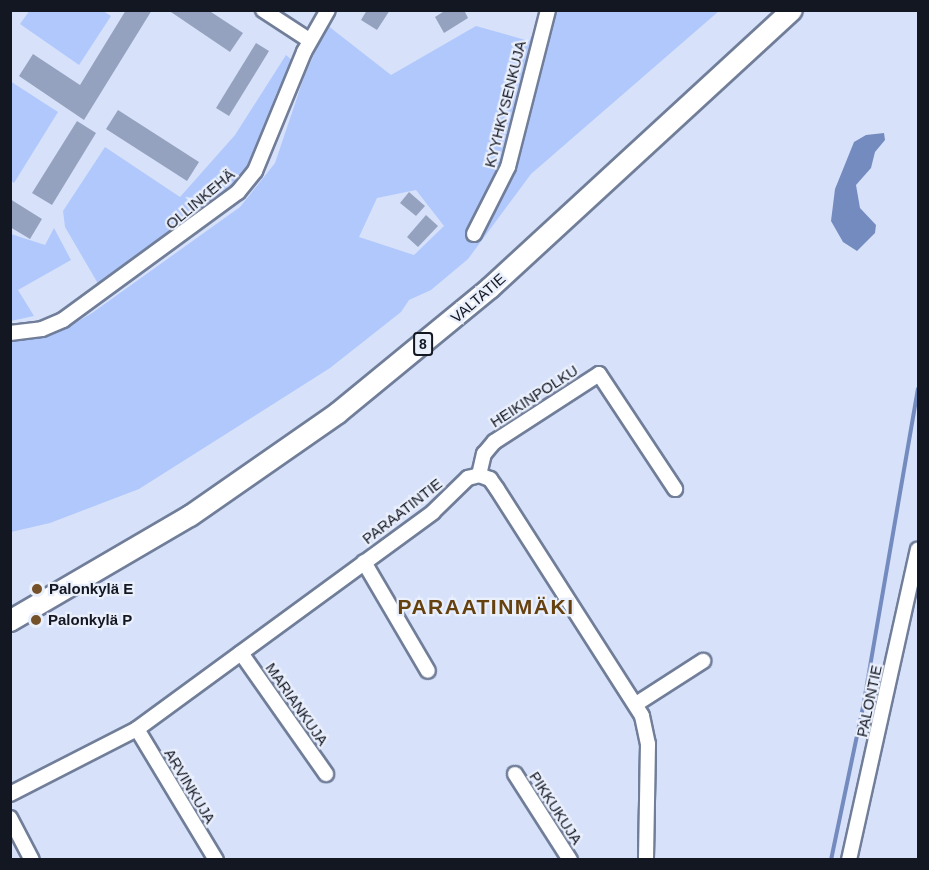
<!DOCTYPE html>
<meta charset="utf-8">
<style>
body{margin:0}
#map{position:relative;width:929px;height:870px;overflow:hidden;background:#d7e2fa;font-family:Arial,sans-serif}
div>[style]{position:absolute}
.green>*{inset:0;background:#b1c8fd}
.water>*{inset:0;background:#748bbf}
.stream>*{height:4px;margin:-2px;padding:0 2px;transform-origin:2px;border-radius:2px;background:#748bbf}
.building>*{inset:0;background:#95a2bf}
.roads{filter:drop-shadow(2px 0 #717e99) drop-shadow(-2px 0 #717e99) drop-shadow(0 2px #717e99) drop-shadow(0 -2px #717e99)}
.minor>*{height:14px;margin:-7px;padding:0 7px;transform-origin:7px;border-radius:7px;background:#fff}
.highway>*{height:20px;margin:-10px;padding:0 10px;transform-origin:10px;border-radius:10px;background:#fff}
.dots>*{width:16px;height:16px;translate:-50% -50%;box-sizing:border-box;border:3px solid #eaeffc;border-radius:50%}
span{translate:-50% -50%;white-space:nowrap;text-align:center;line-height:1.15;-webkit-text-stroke:4.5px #eaeffc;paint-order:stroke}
.shield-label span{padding:2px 4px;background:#eaeffc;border:2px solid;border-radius:4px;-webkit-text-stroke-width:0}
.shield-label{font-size:14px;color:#131722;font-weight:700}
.street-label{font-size:15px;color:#131722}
.poi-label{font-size:15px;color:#131722;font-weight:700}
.left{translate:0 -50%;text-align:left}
.district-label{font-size:21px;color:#664110;font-weight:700;letter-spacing:1.5px}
.frame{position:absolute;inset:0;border:12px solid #131722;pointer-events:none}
</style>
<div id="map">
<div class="green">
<div style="clip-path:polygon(30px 10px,103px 11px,111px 16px,79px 65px,20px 24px)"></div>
<div style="clip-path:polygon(evenodd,544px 11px,719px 11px,531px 174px,468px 259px,431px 290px,409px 300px,401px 312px,330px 368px,139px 489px,50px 523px,11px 532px,11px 340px,65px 329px,92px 313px,240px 207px,275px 163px,304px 77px,327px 25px,391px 75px,476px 26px,529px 41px,544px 11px,416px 190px,444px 226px,414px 255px,359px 237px,377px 198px,416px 190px)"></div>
<div style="clip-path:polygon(286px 55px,293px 61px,276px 94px,253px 162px,237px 186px,100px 287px,65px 227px,63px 211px,105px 147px,180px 197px,235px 135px)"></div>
<div style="clip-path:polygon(10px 81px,58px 112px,14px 183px,10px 180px)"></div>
<div style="clip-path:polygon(54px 228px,71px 260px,18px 290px,34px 316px,11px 321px,11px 234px,45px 245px)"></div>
</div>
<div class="water">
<div style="clip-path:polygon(884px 133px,885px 140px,875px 152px,871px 168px,856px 185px,860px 208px,876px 225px,875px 233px,857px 251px,843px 242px,831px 221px,835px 189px,854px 142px,866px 135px)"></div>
</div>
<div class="stream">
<div style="left:831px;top:860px;width:156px;rotate:-78.2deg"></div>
<div style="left:863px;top:707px;width:323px;rotate:-80.2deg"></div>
</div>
<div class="building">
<div style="clip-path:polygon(126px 10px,152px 10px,84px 120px,19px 76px,33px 54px,80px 85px)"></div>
<div style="clip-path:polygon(168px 10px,208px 10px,243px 33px,230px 52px)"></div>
<div style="clip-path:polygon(367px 10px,390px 10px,377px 30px,361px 20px)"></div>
<div style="clip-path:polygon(446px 10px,464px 10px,468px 18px,444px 33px,435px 17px)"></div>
<div style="clip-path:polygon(256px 43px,269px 51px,229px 116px,216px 108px)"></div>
<div style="clip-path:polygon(118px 110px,199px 162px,187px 181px,106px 129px)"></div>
<div style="clip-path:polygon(77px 121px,96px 133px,52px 205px,32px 193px)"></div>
<div style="clip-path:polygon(409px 192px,425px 206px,416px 216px,400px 203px)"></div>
<div style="clip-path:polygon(10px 199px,42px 219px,30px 239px,10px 227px)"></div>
<div style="clip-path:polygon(426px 215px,438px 226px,418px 247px,407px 237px)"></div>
</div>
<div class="roads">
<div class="minor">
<div style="left:263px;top:10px;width:55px;rotate:33.1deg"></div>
<div style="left:474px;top:234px;width:75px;rotate:-63.1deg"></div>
<div style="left:508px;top:167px;width:162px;rotate:-75.7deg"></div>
<div style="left:10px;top:333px;width:32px;rotate:-7deg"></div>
<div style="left:42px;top:329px;width:23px;rotate:-23deg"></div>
<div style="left:63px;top:320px;width:217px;rotate:-36.2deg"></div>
<div style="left:238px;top:192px;width:27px;rotate:-51deg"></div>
<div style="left:255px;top:171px;width:129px;rotate:-67.6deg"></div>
<div style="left:304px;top:52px;width:48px;rotate:-60.3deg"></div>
<div style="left:479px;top:475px;width:22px;rotate:-77deg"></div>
<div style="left:484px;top:454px;width:16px;rotate:-50deg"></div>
<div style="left:494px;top:442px;width:125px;rotate:-32.9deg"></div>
<div style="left:599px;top:374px;width:138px;rotate:56.5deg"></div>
<div style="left:364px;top:562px;width:126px;rotate:59.6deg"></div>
<div style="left:241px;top:653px;width:148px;rotate:54.9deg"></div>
<div style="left:636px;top:704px;width:80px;rotate:-32.7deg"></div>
<div style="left:137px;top:729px;width:153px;rotate:58.9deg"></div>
<div style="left:515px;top:774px;width:102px;rotate:57.4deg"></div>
<div style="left:10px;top:794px;width:143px;rotate:-27.1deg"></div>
<div style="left:137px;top:729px;width:367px;rotate:-36.2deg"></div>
<div style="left:433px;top:512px;width:49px;rotate:-44.2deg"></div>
<div style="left:468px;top:478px;width:11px;rotate:-15deg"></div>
<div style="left:479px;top:475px;width:12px;rotate:20deg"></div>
<div style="left:490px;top:479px;width:12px;rotate:55deg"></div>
<div style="left:497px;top:489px;width:269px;rotate:57.4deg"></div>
<div style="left:642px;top:716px;width:29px;rotate:78deg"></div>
<div style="left:648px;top:744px;width:116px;rotate:91deg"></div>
<div style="left:10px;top:818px;width:47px;rotate:62.4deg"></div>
<div style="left:849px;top:860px;width:318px;rotate:-77.5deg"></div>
</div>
<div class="highway">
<div style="left:10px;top:621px;width:208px;rotate:-30.3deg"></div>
<div style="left:190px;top:516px;width:180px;rotate:-34.8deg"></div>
<div style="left:338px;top:413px;width:197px;rotate:-39.4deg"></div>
<div style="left:490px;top:288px;width:410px;rotate:-42.6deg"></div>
</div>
</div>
<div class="dots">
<div style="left:37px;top:589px;background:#745129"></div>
<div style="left:36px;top:620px;background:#745129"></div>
</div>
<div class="shield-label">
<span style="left:423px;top:344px">8</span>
</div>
<div class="street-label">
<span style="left:505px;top:104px;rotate:-76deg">KYYHKYSENKUJA</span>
<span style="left:200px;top:199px;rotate:-40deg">OLLINKEHÄ</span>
<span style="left:478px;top:298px;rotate:-41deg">VALTATIE</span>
<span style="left:534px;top:396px;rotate:-33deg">HEIKINPOLKU</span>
<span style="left:402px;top:511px;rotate:-38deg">PARAATINTIE</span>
<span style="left:869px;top:701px;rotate:-78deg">PALONTIE</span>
<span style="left:297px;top:704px;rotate:55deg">MARIANKUJA</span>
<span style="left:190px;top:786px;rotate:59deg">ARVINKUJA</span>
<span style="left:556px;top:808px;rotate:57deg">PIKKUKUJA</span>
</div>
<div class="poi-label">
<span class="left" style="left:49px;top:589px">Palonkylä E</span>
<span class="left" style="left:48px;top:620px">Palonkylä P</span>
</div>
<div class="district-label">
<span style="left:486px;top:607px">PARAATINMÄKI</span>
</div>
<div class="frame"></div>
</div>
